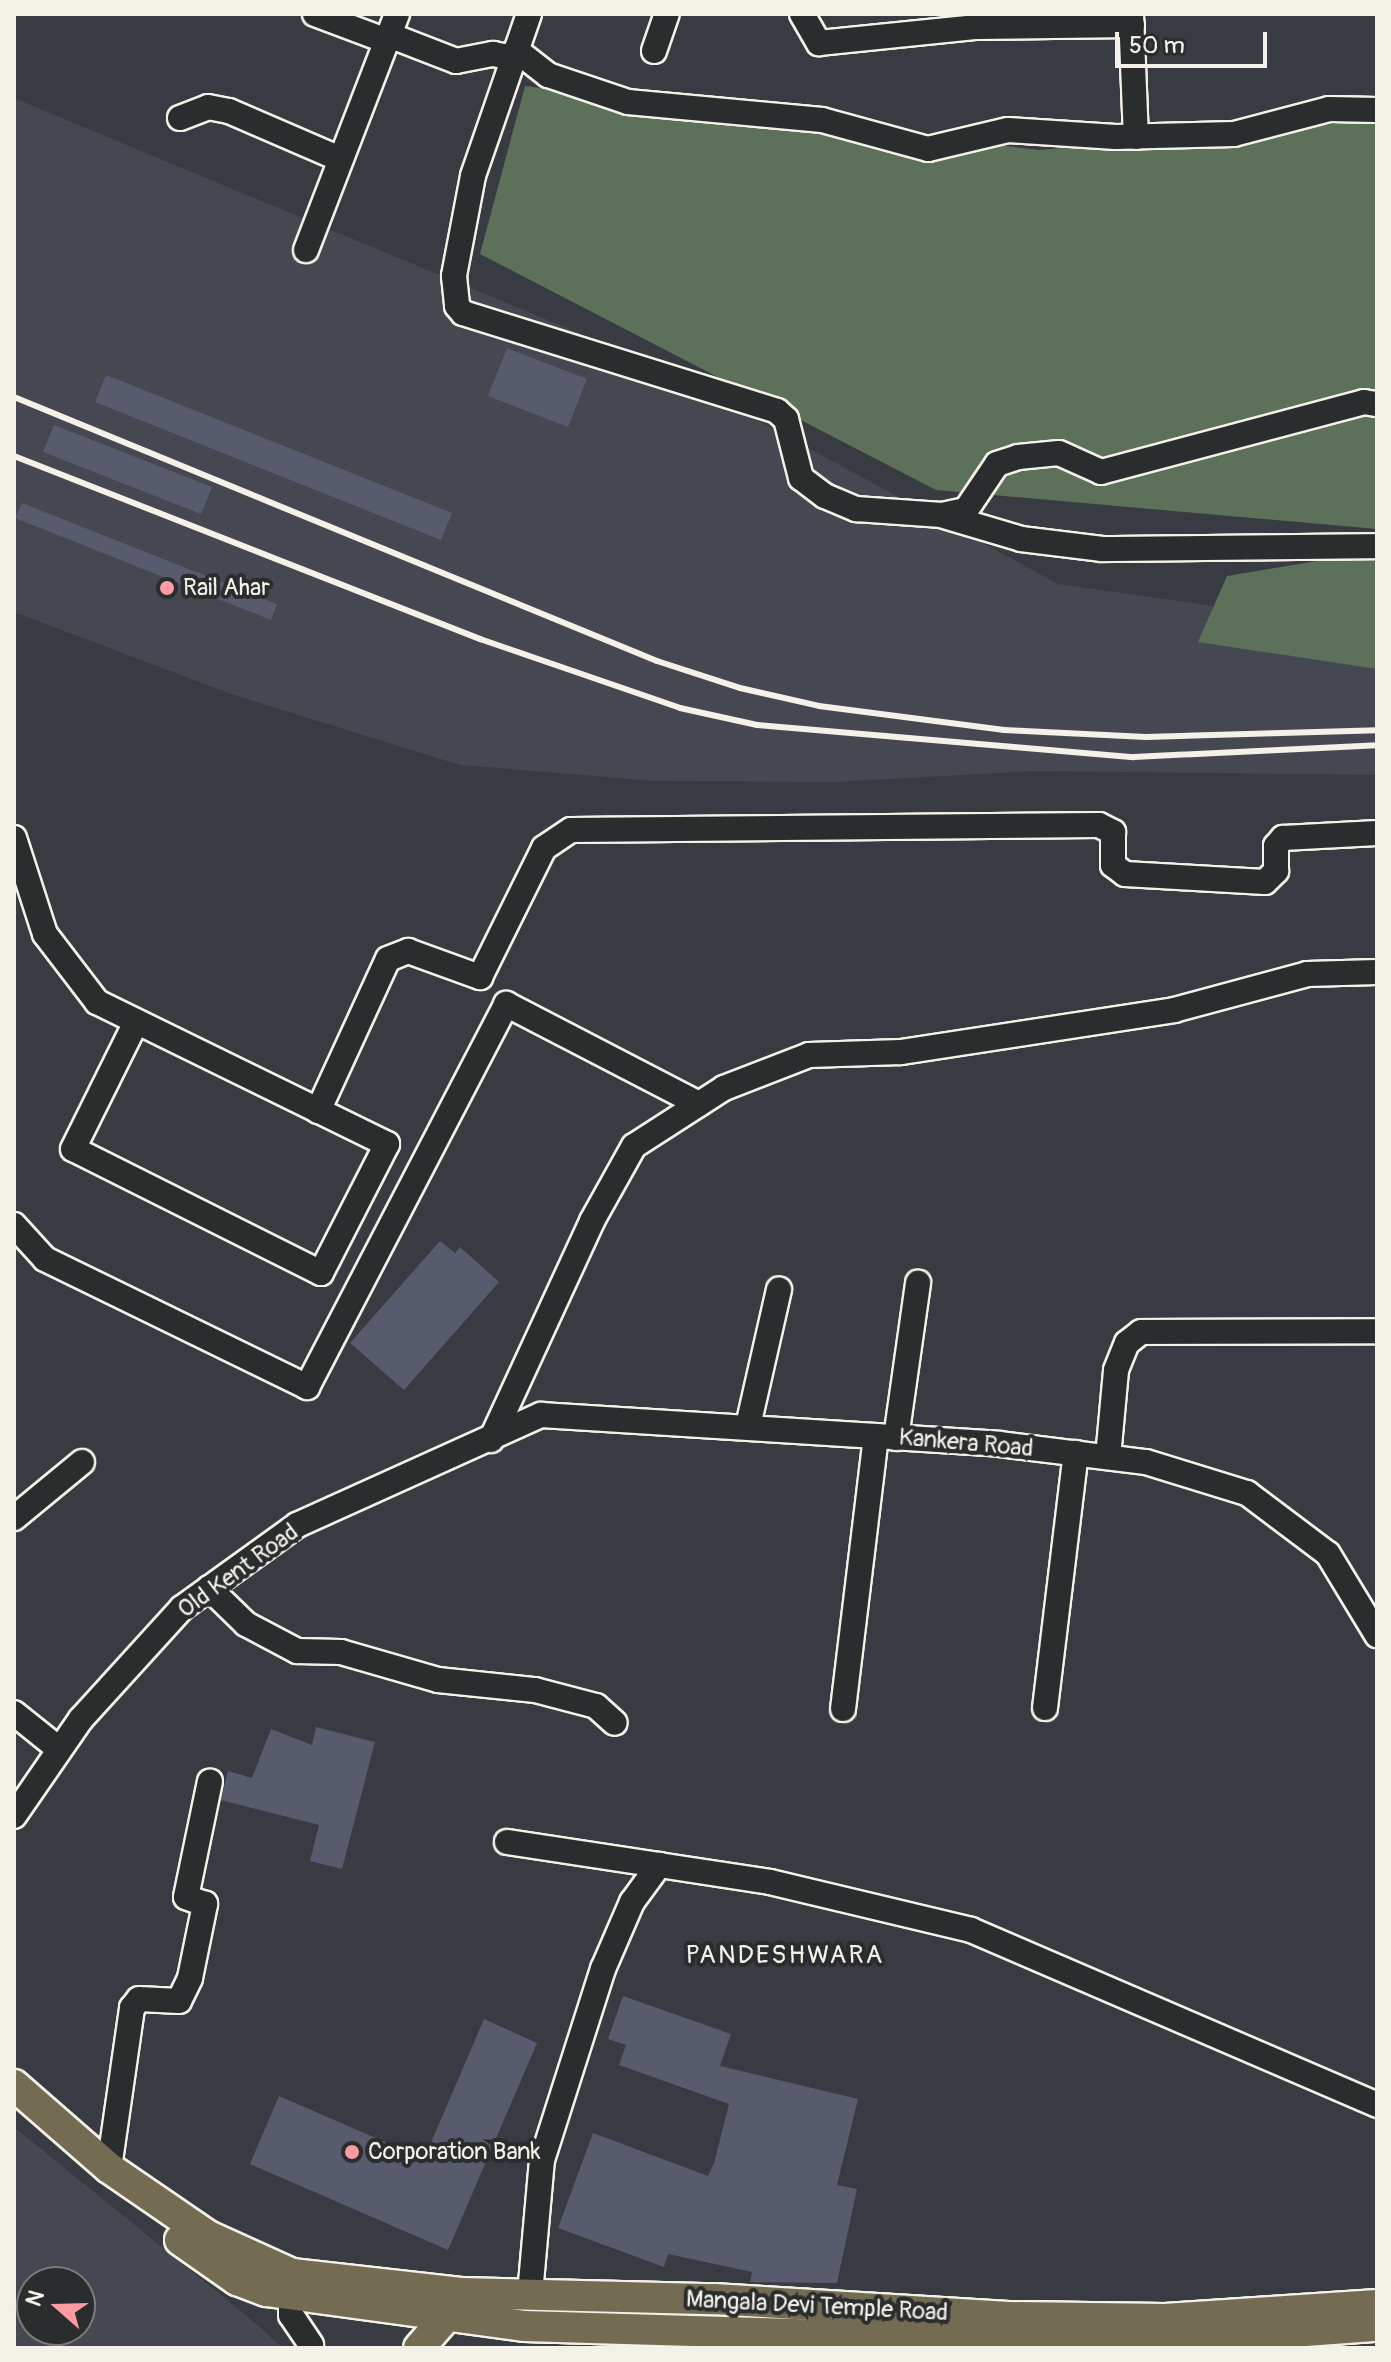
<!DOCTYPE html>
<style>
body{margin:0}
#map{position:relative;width:1391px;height:2362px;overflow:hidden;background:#383b41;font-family:Pangolin,sans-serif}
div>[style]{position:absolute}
.built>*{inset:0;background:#454851}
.green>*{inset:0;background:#5c705a}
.building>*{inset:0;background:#575b6d}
.roads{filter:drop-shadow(2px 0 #f4f1e8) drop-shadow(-2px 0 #f4f1e8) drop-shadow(0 2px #f4f1e8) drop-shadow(0 -2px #f4f1e8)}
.minor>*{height:24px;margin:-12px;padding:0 12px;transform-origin:12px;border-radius:12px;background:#2a2d2e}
.major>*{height:30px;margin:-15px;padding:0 15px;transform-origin:15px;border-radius:15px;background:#736b52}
.rail>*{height:6px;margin:-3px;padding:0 3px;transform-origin:3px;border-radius:3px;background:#f4f1e8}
.dots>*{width:22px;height:22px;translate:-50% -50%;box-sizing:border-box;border:4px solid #2a2d2e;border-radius:50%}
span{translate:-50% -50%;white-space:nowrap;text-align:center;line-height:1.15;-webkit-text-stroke:8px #2a2d2e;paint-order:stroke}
.poi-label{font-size:24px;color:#f4f1e8}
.left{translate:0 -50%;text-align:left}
.street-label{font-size:24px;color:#f4f1e8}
.neighbourhood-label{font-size:26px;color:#f4f1e8;letter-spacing:2px}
.frame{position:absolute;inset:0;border:16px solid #f4f1e8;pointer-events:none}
.north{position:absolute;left:16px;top:2266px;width:80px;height:80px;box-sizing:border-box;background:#2a2d2e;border:2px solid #7b7b78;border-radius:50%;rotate:290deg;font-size:22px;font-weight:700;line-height:32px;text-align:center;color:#f4f1e8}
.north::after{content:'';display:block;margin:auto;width:28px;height:36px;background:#ff9aa2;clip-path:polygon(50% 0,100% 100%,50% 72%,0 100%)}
.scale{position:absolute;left:1115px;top:32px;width:152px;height:36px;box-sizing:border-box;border:4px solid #f4f1e8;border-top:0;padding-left:10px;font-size:24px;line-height:28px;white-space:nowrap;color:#f4f1e8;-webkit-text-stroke:6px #2a2d2e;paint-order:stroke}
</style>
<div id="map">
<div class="built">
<div style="clip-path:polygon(14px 98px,656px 365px,1058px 584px,1377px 629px,1377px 775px,1035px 771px,834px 782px,655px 781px,460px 765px,231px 694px,14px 612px)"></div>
<div style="clip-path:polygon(evenodd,14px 2127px,248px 2317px,283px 2348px,14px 2348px,14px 2127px,32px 2282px,80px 2282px,80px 2330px,32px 2330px,32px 2282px)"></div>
</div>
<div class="green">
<div style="clip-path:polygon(525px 86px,1039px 150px,1377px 120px,1377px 529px,936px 490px,480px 254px)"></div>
<div style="clip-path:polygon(1377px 551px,1377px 669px,1198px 642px,1227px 576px)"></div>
</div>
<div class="building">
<div style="clip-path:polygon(507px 348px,587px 379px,568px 427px,488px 396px)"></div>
<div style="clip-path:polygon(106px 375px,452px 513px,441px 540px,95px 402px)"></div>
<div style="clip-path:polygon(54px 425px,212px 487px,201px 514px,43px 452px)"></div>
<div style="clip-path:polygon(22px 503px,277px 604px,271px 620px,15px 518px)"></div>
<div style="clip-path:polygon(440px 1241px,455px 1253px,460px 1247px,499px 1282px,404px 1390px,350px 1343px)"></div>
<div style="clip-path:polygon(316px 1727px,375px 1742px,342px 1869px,310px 1861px,319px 1825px,221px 1800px,228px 1771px,252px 1778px,271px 1729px,312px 1745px)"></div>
<div style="clip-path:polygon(623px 1996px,731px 2034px,720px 2066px,858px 2099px,837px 2185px,857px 2189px,837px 2283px,750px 2282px,752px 2272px,668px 2254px,664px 2267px,558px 2228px,593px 2133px,708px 2176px,714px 2163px,729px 2104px,619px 2065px,626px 2045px,608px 2039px)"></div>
<div style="clip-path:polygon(484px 2019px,537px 2043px,448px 2250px,250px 2164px,279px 2096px,424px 2159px)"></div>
</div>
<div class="roads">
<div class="minor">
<div style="left:315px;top:14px;width:77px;rotate:20.6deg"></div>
<div style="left:529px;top:14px;width:171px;rotate:109.1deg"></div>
<div style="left:473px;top:176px;width:102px;rotate:100.8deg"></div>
<div style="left:454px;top:276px;width:30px;rotate:84deg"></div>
<div style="left:457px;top:306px;width:9px;rotate:49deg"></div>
<div style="left:463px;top:313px;width:329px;rotate:17.3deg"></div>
<div style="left:777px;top:411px;width:12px;rotate:42deg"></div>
<div style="left:786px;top:419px;width:61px;rotate:75.7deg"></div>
<div style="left:801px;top:478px;width:30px;rotate:37deg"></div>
<div style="left:825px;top:496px;width:34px;rotate:23deg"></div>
<div style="left:856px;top:509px;width:86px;rotate:4deg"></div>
<div style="left:942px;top:515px;width:25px;rotate:-12deg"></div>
<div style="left:966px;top:510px;width:55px;rotate:-56deg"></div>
<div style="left:997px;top:464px;width:22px;rotate:-18deg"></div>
<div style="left:1018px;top:457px;width:41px;rotate:-5.6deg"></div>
<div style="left:1059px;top:453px;width:46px;rotate:24.3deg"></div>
<div style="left:1101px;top:472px;width:272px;rotate:-14.9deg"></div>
<div style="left:1364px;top:402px;width:13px;rotate:9deg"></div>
<div style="left:802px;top:14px;width:34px;rotate:60deg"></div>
<div style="left:819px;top:43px;width:159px;rotate:-5.8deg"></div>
<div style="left:977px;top:27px;width:155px;rotate:-0.7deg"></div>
<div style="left:1131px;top:14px;width:123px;rotate:87.7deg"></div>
<div style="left:389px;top:35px;width:72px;rotate:21.2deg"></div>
<div style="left:456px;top:61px;width:38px;rotate:-11deg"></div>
<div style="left:493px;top:54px;width:20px;rotate:11deg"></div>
<div style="left:516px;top:50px;width:41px;rotate:38deg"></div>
<div style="left:548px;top:75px;width:84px;rotate:18.6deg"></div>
<div style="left:628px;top:102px;width:195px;rotate:5.3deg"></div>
<div style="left:822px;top:120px;width:110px;rotate:15.3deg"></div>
<div style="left:928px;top:149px;width:82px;rotate:-13.4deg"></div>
<div style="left:1008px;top:130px;width:108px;rotate:3.7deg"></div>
<div style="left:1116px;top:137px;width:118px;rotate:-1.5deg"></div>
<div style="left:1234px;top:134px;width:98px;rotate:-14.7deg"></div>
<div style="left:1329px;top:109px;width:48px;rotate:1.2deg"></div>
<div style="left:654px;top:51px;width:39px;rotate:-71deg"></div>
<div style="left:180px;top:118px;width:30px;rotate:-21deg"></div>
<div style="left:208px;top:107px;width:21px;rotate:11deg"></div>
<div style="left:229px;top:111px;width:121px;rotate:23.4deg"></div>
<div style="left:306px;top:250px;width:253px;rotate:-68.9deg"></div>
<div style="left:944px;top:516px;width:80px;rotate:16.6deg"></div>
<div style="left:1021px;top:539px;width:82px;rotate:7deg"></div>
<div style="left:1102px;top:549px;width:275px;rotate:-0.6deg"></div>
<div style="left:14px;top:838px;width:101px;rotate:72.1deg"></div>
<div style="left:45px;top:934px;width:86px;rotate:52.6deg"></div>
<div style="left:97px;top:1002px;width:323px;rotate:26.1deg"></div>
<div style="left:387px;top:1144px;width:145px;rotate:117.1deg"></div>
<div style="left:321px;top:1273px;width:277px;rotate:-153.4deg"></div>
<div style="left:73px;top:1149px;width:140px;rotate:-63.6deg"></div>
<div style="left:318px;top:1111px;width:167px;rotate:-65.3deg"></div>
<div style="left:388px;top:959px;width:22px;rotate:-22deg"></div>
<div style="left:408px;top:951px;width:77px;rotate:19.9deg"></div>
<div style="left:480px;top:977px;width:144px;rotate:-63.6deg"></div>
<div style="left:544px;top:848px;width:32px;rotate:-34deg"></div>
<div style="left:571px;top:830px;width:528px;rotate:-0.54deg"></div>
<div style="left:1099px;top:825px;width:16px;rotate:27deg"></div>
<div style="left:1113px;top:832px;width:33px;rotate:90deg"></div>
<div style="left:1113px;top:865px;width:15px;rotate:37deg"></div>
<div style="left:1125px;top:874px;width:140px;rotate:3.3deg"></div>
<div style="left:1265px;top:882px;width:16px;rotate:-45deg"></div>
<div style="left:1276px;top:871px;width:25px;rotate:-90deg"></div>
<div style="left:1276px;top:846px;width:11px;rotate:-49deg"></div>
<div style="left:1283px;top:838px;width:94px;rotate:-3deg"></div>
<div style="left:14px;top:1225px;width:46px;rotate:47.6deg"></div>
<div style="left:45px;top:1259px;width:292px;rotate:26deg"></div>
<div style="left:307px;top:1387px;width:432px;rotate:-62.5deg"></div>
<div style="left:506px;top:1004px;width:217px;rotate:27.4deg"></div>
<div style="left:748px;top:1426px;width:140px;rotate:-77.2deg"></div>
<div style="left:896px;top:1438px;width:157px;rotate:-81.9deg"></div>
<div style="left:491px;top:1440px;width:241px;rotate:-65.2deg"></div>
<div style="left:592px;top:1221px;width:86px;rotate:-60.8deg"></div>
<div style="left:634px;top:1146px;width:107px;rotate:-32.8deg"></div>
<div style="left:724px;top:1088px;width:91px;rotate:-21.2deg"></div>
<div style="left:809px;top:1055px;width:92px;rotate:-1.9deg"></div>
<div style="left:901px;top:1052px;width:276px;rotate:-8.7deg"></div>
<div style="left:1174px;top:1010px;width:138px;rotate:-15.1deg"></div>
<div style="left:1307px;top:974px;width:70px;rotate:-1.6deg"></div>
<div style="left:1108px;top:1457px;width:87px;rotate:-84.7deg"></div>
<div style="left:1116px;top:1370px;width:29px;rotate:-68deg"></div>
<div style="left:1127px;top:1343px;width:18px;rotate:-38deg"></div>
<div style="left:1141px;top:1332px;width:236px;rotate:-0.2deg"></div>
<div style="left:14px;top:1518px;width:88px;rotate:-39.5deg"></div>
<div style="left:209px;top:1588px;width:52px;rotate:44.2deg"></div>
<div style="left:246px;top:1624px;width:58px;rotate:27.9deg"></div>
<div style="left:297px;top:1651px;width:44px;rotate:1.3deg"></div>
<div style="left:341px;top:1652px;width:101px;rotate:16.1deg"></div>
<div style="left:438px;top:1680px;width:98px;rotate:5.9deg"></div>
<div style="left:535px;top:1690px;width:63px;rotate:14.7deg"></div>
<div style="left:596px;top:1706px;width:25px;rotate:42deg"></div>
<div style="left:1045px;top:1708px;width:257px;rotate:-83.1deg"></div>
<div style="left:843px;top:1709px;width:275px;rotate:-83.1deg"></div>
<div style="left:14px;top:1713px;width:58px;rotate:38.7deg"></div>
<div style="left:14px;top:1816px;width:118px;rotate:-55.4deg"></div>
<div style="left:81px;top:1719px;width:150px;rotate:-47.7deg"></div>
<div style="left:182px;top:1608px;width:142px;rotate:-35.8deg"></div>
<div style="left:297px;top:1525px;width:268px;rotate:-24.3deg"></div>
<div style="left:541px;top:1415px;width:459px;rotate:3.6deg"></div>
<div style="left:999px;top:1444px;width:148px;rotate:7deg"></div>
<div style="left:1146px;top:1462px;width:106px;rotate:17.1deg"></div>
<div style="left:1247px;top:1493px;width:101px;rotate:37deg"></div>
<div style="left:1328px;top:1554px;width:95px;rotate:58.8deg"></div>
<div style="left:507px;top:1842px;width:154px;rotate:8.6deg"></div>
<div style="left:109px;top:2168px;width:162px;rotate:-81.8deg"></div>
<div style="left:132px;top:2008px;width:11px;rotate:-52deg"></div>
<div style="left:139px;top:1999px;width:40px;rotate:2.9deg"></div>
<div style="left:179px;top:2001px;width:25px;rotate:-64deg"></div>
<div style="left:190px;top:1978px;width:76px;rotate:-78.5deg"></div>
<div style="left:205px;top:1904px;width:20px;rotate:-160deg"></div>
<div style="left:186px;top:1897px;width:118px;rotate:-78.3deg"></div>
<div style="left:291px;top:2276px;width:39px;rotate:90deg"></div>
<div style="left:291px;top:2315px;width:36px;rotate:56deg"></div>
<div style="left:530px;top:2294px;width:135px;rotate:-84.9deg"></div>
<div style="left:542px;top:2160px;width:201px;rotate:-72.3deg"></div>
<div style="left:603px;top:1969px;width:73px;rotate:-66.6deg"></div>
<div style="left:632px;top:1902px;width:46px;rotate:-53.9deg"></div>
<div style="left:659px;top:1865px;width:112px;rotate:8.7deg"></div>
<div style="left:770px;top:1882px;width:207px;rotate:13.4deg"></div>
<div style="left:971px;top:1930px;width:442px;rotate:23.3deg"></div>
</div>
<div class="major">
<div style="left:14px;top:2085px;width:126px;rotate:41.1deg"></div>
<div style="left:109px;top:2168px;width:120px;rotate:34.5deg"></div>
<div style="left:208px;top:2236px;width:92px;rotate:24.3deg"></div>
<div style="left:292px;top:2274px;width:170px;rotate:6.4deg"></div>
<div style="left:461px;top:2293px;width:253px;rotate:1.4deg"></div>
<div style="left:714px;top:2299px;width:295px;rotate:3.5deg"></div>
<div style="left:1008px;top:2317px;width:157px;rotate:0.7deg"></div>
<div style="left:1165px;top:2319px;width:212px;rotate:-3.8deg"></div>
<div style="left:180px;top:2240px;width:70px;rotate:35.1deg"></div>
<div style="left:237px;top:2280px;width:31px;rotate:21deg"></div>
<div style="left:266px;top:2291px;width:260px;rotate:7.7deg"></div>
<div style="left:524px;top:2326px;width:605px;rotate:1.7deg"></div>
<div style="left:1129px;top:2344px;width:245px;rotate:-4.2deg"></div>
<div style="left:419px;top:2348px;width:40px;rotate:-49deg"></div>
</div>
</div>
<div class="rail">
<div style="left:14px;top:397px;width:695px;rotate:22.32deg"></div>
<div style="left:657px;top:661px;width:87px;rotate:18deg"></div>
<div style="left:740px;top:688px;width:81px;rotate:12.8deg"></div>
<div style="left:819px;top:706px;width:187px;rotate:7.4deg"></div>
<div style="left:1004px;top:730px;width:142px;rotate:2.8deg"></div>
<div style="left:1146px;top:737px;width:231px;rotate:-1.7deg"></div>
<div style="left:14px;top:456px;width:501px;rotate:21.44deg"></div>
<div style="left:480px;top:639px;width:212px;rotate:19deg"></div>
<div style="left:680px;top:708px;width:79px;rotate:12.4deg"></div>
<div style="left:757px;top:725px;width:378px;rotate:4.9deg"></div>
<div style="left:1134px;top:757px;width:243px;rotate:-2.8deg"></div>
</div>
<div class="dots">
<div style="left:167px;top:588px;background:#ff9aa2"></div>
<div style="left:352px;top:2152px;background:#ff9aa2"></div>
</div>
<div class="poi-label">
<span class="left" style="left:183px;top:588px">Rail Ahar</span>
<span class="left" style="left:368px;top:2152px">Corporation Bank</span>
</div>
<div class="street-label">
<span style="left:966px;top:1443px;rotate:5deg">Kankera Road</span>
<span style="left:238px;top:1571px;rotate:-36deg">Old Kent Road</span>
<span style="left:817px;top:2306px;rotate:3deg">Mangala Devi Temple Road</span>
</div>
<div class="neighbourhood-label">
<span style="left:785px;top:1956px">PANDESHWARA</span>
</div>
<div class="frame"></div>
<div class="north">N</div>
<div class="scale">50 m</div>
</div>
